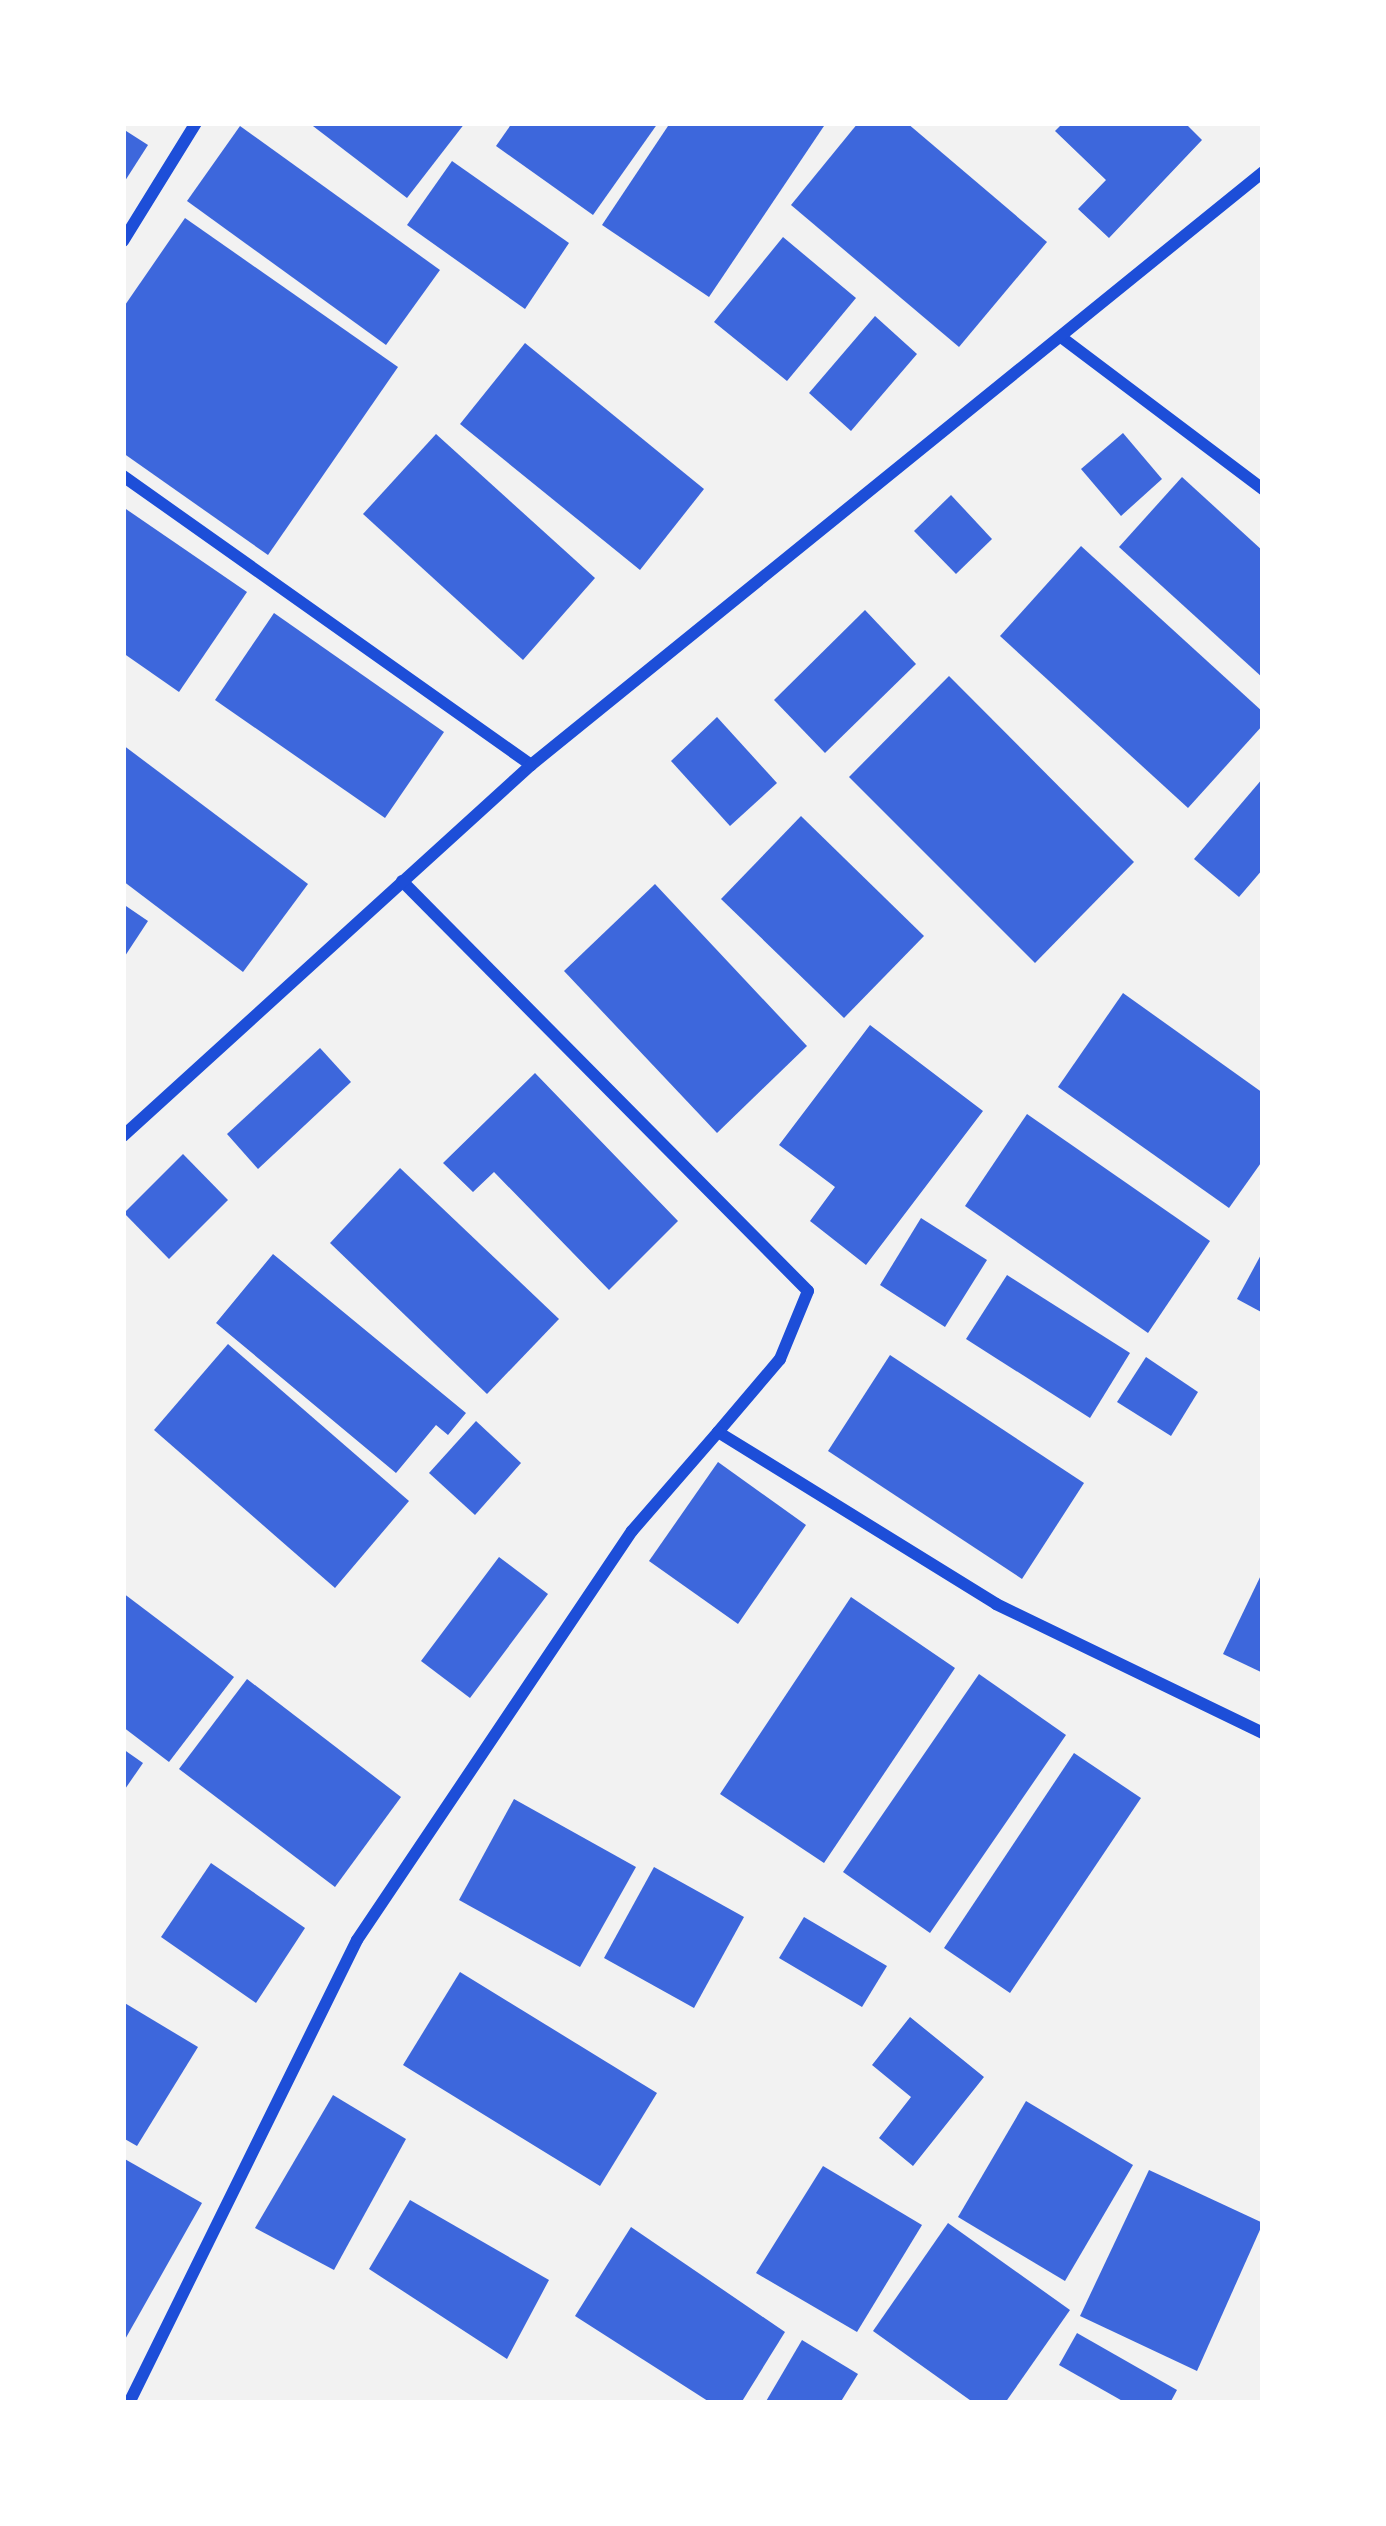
<!DOCTYPE html>
<style>
body{margin:0}
#map{position:relative;width:1386px;height:2526px;overflow:hidden;background:#f2f2f2;font-family:"Source Sans 3",sans-serif}
div>[style]{position:absolute}
.building>*{inset:0;background:#3d67dc}
.minor>*{height:12px;margin:-6px;padding:0 6px;transform-origin:6px;border-radius:6px;background:#1d4ed8}
span{translate:-50% -50%;white-space:nowrap;text-align:center;line-height:1.15;-webkit-text-stroke:10px #fff;paint-order:stroke}
.frame{position:absolute;inset:0;border:126px solid #fff;pointer-events:none}
</style>
<div id="map">
<div class="building">
<div style="clip-path:polygon(309px 123px,465px 123px,407px 198px)"></div>
<div style="clip-path:polygon(512px 123px,658px 123px,593px 215px,496px 146px)"></div>
<div style="clip-path:polygon(670px 123px,826px 123px,709px 297px,602px 225px)"></div>
<div style="clip-path:polygon(858px 123px,907px 123px,1047px 242px,959px 347px,791px 205px)"></div>
<div style="clip-path:polygon(1063px 123px,1185px 123px,1202px 140px,1109px 238px,1078px 209px,1106px 180px,1055px 131px)"></div>
<div style="clip-path:polygon(240px 126px,440px 270px,386px 345px,187px 201px)"></div>
<div style="clip-path:polygon(123px 129px,148px 145px,123px 184px)"></div>
<div style="clip-path:polygon(452px 161px,569px 243px,525px 309px,407px 225px)"></div>
<div style="clip-path:polygon(185px 218px,398px 367px,268px 555px,123px 453px,123px 308px)"></div>
<div style="clip-path:polygon(783px 237px,856px 298px,787px 381px,714px 322px)"></div>
<div style="clip-path:polygon(875px 316px,917px 354px,851px 431px,809px 393px)"></div>
<div style="clip-path:polygon(525px 343px,704px 489px,640px 570px,460px 424px)"></div>
<div style="clip-path:polygon(1123px 433px,1162px 479px,1121px 516px,1081px 469px)"></div>
<div style="clip-path:polygon(436px 434px,595px 578px,523px 660px,363px 514px)"></div>
<div style="clip-path:polygon(1182px 477px,1263px 551px,1263px 678px,1119px 547px)"></div>
<div style="clip-path:polygon(951px 495px,992px 539px,956px 574px,914px 531px)"></div>
<div style="clip-path:polygon(123px 507px,247px 592px,179px 692px,123px 653px)"></div>
<div style="clip-path:polygon(1081px 546px,1263px 712px,1263px 725px,1188px 808px,1000px 636px)"></div>
<div style="clip-path:polygon(865px 610px,916px 664px,825px 753px,774px 700px)"></div>
<div style="clip-path:polygon(274px 613px,444px 732px,385px 818px,215px 700px)"></div>
<div style="clip-path:polygon(949px 676px,1134px 862px,1035px 963px,849px 777px)"></div>
<div style="clip-path:polygon(717px 717px,777px 783px,730px 826px,671px 761px)"></div>
<div style="clip-path:polygon(123px 745px,308px 884px,243px 972px,123px 881px)"></div>
<div style="clip-path:polygon(1263px 778px,1263px 869px,1239px 897px,1194px 859px)"></div>
<div style="clip-path:polygon(801px 816px,924px 936px,844px 1018px,721px 899px)"></div>
<div style="clip-path:polygon(655px 884px,807px 1046px,717px 1133px,564px 971px)"></div>
<div style="clip-path:polygon(123px 904px,148px 921px,123px 959px)"></div>
<div style="clip-path:polygon(1123px 993px,1263px 1093px,1263px 1160px,1229px 1208px,1058px 1087px)"></div>
<div style="clip-path:polygon(870px 1025px,983px 1111px,866px 1265px,810px 1221px,835px 1187px,779px 1145px)"></div>
<div style="clip-path:polygon(320px 1048px,351px 1082px,258px 1169px,227px 1134px)"></div>
<div style="clip-path:polygon(535px 1073px,678px 1221px,609px 1290px,494px 1172px,473px 1192px,443px 1163px)"></div>
<div style="clip-path:polygon(1027px 1114px,1210px 1241px,1148px 1333px,965px 1206px)"></div>
<div style="clip-path:polygon(183px 1154px,228px 1200px,169px 1259px,124px 1213px)"></div>
<div style="clip-path:polygon(400px 1168px,559px 1319px,487px 1394px,330px 1243px)"></div>
<div style="clip-path:polygon(921px 1218px,987px 1260px,945px 1327px,880px 1285px)"></div>
<div style="clip-path:polygon(1263px 1251px,1263px 1313px,1237px 1299px)"></div>
<div style="clip-path:polygon(273px 1254px,466px 1413px,448px 1435px,436px 1425px,396px 1473px,216px 1323px)"></div>
<div style="clip-path:polygon(1007px 1275px,1130px 1353px,1090px 1418px,966px 1339px)"></div>
<div style="clip-path:polygon(228px 1344px,409px 1501px,335px 1588px,154px 1430px)"></div>
<div style="clip-path:polygon(890px 1355px,1084px 1483px,1022px 1579px,828px 1451px)"></div>
<div style="clip-path:polygon(1146px 1357px,1198px 1392px,1171px 1436px,1117px 1402px)"></div>
<div style="clip-path:polygon(476px 1421px,521px 1463px,475px 1515px,429px 1473px)"></div>
<div style="clip-path:polygon(718px 1462px,806px 1525px,738px 1624px,649px 1561px)"></div>
<div style="clip-path:polygon(499px 1557px,548px 1594px,470px 1698px,421px 1661px)"></div>
<div style="clip-path:polygon(1263px 1571px,1263px 1673px,1223px 1654px)"></div>
<div style="clip-path:polygon(123px 1593px,234px 1677px,169px 1762px,123px 1727px)"></div>
<div style="clip-path:polygon(851px 1597px,955px 1668px,824px 1863px,720px 1794px)"></div>
<div style="clip-path:polygon(979px 1674px,1066px 1735px,930px 1933px,843px 1872px)"></div>
<div style="clip-path:polygon(247px 1679px,401px 1797px,335px 1887px,179px 1769px)"></div>
<div style="clip-path:polygon(123px 1749px,143px 1763px,123px 1792px)"></div>
<div style="clip-path:polygon(1074px 1753px,1141px 1798px,1010px 1993px,944px 1948px)"></div>
<div style="clip-path:polygon(514px 1799px,636px 1867px,580px 1967px,459px 1900px)"></div>
<div style="clip-path:polygon(211px 1863px,305px 1928px,256px 2003px,161px 1937px)"></div>
<div style="clip-path:polygon(654px 1867px,744px 1917px,694px 2008px,604px 1958px)"></div>
<div style="clip-path:polygon(804px 1917px,887px 1966px,862px 2007px,779px 1958px)"></div>
<div style="clip-path:polygon(460px 1972px,657px 2093px,600px 2186px,403px 2065px)"></div>
<div style="clip-path:polygon(123px 2002px,198px 2047px,137px 2146px,123px 2138px)"></div>
<div style="clip-path:polygon(910px 2017px,984px 2077px,913px 2166px,879px 2138px,911px 2097px,872px 2065px)"></div>
<div style="clip-path:polygon(333px 2095px,406px 2139px,334px 2270px,255px 2228px)"></div>
<div style="clip-path:polygon(1026px 2101px,1133px 2165px,1065px 2281px,958px 2217px)"></div>
<div style="clip-path:polygon(123px 2158px,202px 2203px,123px 2343px)"></div>
<div style="clip-path:polygon(823px 2166px,922px 2225px,857px 2332px,756px 2273px)"></div>
<div style="clip-path:polygon(1149px 2170px,1263px 2223px,1197px 2371px,1080px 2316px)"></div>
<div style="clip-path:polygon(410px 2200px,549px 2280px,507px 2359px,369px 2269px)"></div>
<div style="clip-path:polygon(948px 2223px,1070px 2310px,1005px 2403px,974px 2403px,873px 2331px)"></div>
<div style="clip-path:polygon(631px 2227px,785px 2332px,741px 2403px,711px 2403px,575px 2316px)"></div>
<div style="clip-path:polygon(1077px 2333px,1177px 2390px,1170px 2403px,1126px 2403px,1059px 2365px)"></div>
<div style="clip-path:polygon(802px 2340px,858px 2374px,840px 2403px,765px 2403px)"></div>
</div>
<div class="minor">
<div style="left:123px;top:241px;width:139px;rotate:-58.3deg"></div>
<div style="left:1061px;top:337px;width:253px;rotate:37deg"></div>
<div style="left:123px;top:476px;width:500px;rotate:35.3deg"></div>
<div style="left:402px;top:881px;width:577px;rotate:45.28deg"></div>
<div style="left:808px;top:1291px;width:74px;rotate:112.4deg"></div>
<div style="left:780px;top:1359px;width:96px;rotate:130.3deg"></div>
<div style="left:718px;top:1432px;width:327px;rotate:31.7deg"></div>
<div style="left:996px;top:1604px;width:297px;rotate:25.8deg"></div>
<div style="left:123px;top:1136px;width:551px;rotate:-42.28deg"></div>
<div style="left:531px;top:765px;width:942px;rotate:-39.01deg"></div>
<div style="left:129px;top:2403px;width:516px;rotate:-63.78deg"></div>
<div style="left:357px;top:1940px;width:493px;rotate:-56.1deg"></div>
<div style="left:632px;top:1531px;width:131px;rotate:-49deg"></div>
</div>
<div class="frame"></div>
</div>
